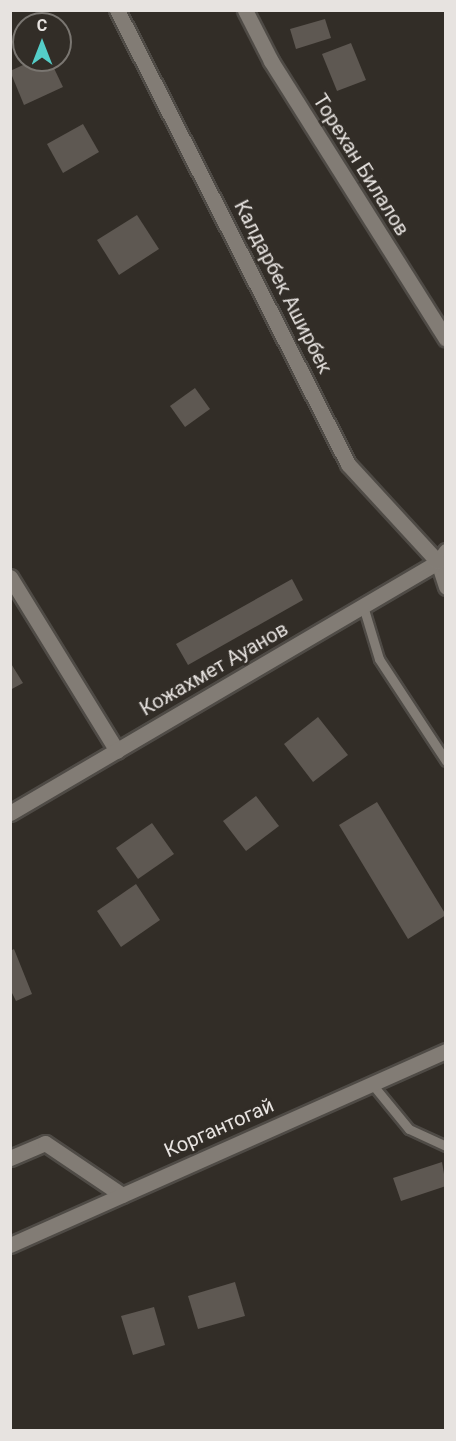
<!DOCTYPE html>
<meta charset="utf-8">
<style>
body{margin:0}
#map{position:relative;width:456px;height:1441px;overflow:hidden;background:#322d27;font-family:Roboto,sans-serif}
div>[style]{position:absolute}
.building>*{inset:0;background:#5e5852}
.roads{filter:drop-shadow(2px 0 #4f4b46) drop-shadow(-2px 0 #4f4b46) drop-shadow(0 2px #4f4b46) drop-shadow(0 -2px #4f4b46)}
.service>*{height:9px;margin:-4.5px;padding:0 4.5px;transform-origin:4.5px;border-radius:4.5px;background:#827c75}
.minor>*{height:15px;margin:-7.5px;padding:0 7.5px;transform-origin:7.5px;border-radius:7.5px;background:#827c75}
.secondary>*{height:15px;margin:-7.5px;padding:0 7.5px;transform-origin:7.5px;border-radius:7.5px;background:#827c75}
span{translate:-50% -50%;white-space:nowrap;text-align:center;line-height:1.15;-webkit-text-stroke:5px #322d27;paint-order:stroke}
.street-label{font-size:20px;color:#e7e3e0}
.frame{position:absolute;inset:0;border:12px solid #e7e3e0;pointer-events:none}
.north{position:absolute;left:12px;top:12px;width:60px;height:60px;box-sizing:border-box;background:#322d27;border:2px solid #7a7671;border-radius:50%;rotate:0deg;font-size:16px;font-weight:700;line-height:24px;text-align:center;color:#e7e3e0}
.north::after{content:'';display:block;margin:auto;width:21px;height:27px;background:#54cdc8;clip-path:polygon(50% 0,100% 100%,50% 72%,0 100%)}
</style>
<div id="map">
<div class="building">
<div style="clip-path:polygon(325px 19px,331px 38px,296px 49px,290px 29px)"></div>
<div style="clip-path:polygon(351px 43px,366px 80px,337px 91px,322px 54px)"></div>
<div style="clip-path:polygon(34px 60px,50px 60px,63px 87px,24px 105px,10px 71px)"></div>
<div style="clip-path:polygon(83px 124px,99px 152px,63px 173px,47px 144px)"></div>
<div style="clip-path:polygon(137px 215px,159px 249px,119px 275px,97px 240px)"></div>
<div style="clip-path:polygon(195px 388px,210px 409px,185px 427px,170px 406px)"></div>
<div style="clip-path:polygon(292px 579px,303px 600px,188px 665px,176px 644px)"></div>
<div style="clip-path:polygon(10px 662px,23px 683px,10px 690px)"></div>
<div style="clip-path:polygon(318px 717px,348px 755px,313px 782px,284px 744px)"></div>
<div style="clip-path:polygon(256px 796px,279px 826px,246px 851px,223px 821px)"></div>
<div style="clip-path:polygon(377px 802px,446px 915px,408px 939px,339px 825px)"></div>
<div style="clip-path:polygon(152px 823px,174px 854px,138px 879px,116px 848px)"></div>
<div style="clip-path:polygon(136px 884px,160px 920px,121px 947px,97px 911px)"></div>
<div style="clip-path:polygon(14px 949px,32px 994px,16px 1001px,10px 989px,10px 951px)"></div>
<div style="clip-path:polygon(442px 1162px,446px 1186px,401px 1201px,393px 1178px)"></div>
<div style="clip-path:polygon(235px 1282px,245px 1316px,198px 1329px,188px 1296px)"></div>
<div style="clip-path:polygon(154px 1307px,165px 1345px,133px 1355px,121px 1316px)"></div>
</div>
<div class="roads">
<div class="service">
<div style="left:363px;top:606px;width:55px;rotate:73.2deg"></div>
<div style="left:379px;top:659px;width:122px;rotate:56.7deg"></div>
<div style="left:372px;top:1084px;width:58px;rotate:50.6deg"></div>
<div style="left:409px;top:1129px;width:41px;rotate:24.7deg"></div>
</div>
<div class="minor">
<div style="left:245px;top:10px;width:57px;rotate:63deg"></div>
<div style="left:271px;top:61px;width:328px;rotate:57.8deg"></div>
<div style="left:446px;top:551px;width:14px;rotate:126deg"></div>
<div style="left:438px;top:562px;width:26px;rotate:72deg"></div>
<div style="left:10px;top:577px;width:204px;rotate:58.4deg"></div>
<div style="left:10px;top:813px;width:496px;rotate:-30.4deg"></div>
<div style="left:438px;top:562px;width:133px;rotate:-132.6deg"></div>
<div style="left:348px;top:464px;width:509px;rotate:-116.97deg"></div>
<div style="left:10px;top:1158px;width:38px;rotate:-23deg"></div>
<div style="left:45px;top:1143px;width:93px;rotate:34deg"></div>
</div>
<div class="secondary">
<div style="left:10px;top:1245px;width:477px;rotate:-24deg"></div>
</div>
</div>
<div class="street-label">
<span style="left:361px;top:165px;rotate:58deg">Торехан Билалов</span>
<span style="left:283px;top:287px;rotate:63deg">Калдарбек Аширбек</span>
<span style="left:214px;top:669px;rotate:-30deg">Кожахмет Ауанов</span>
<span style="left:219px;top:1128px;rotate:-24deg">Коргантогай</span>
</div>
<div class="frame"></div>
<div class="north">С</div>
</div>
